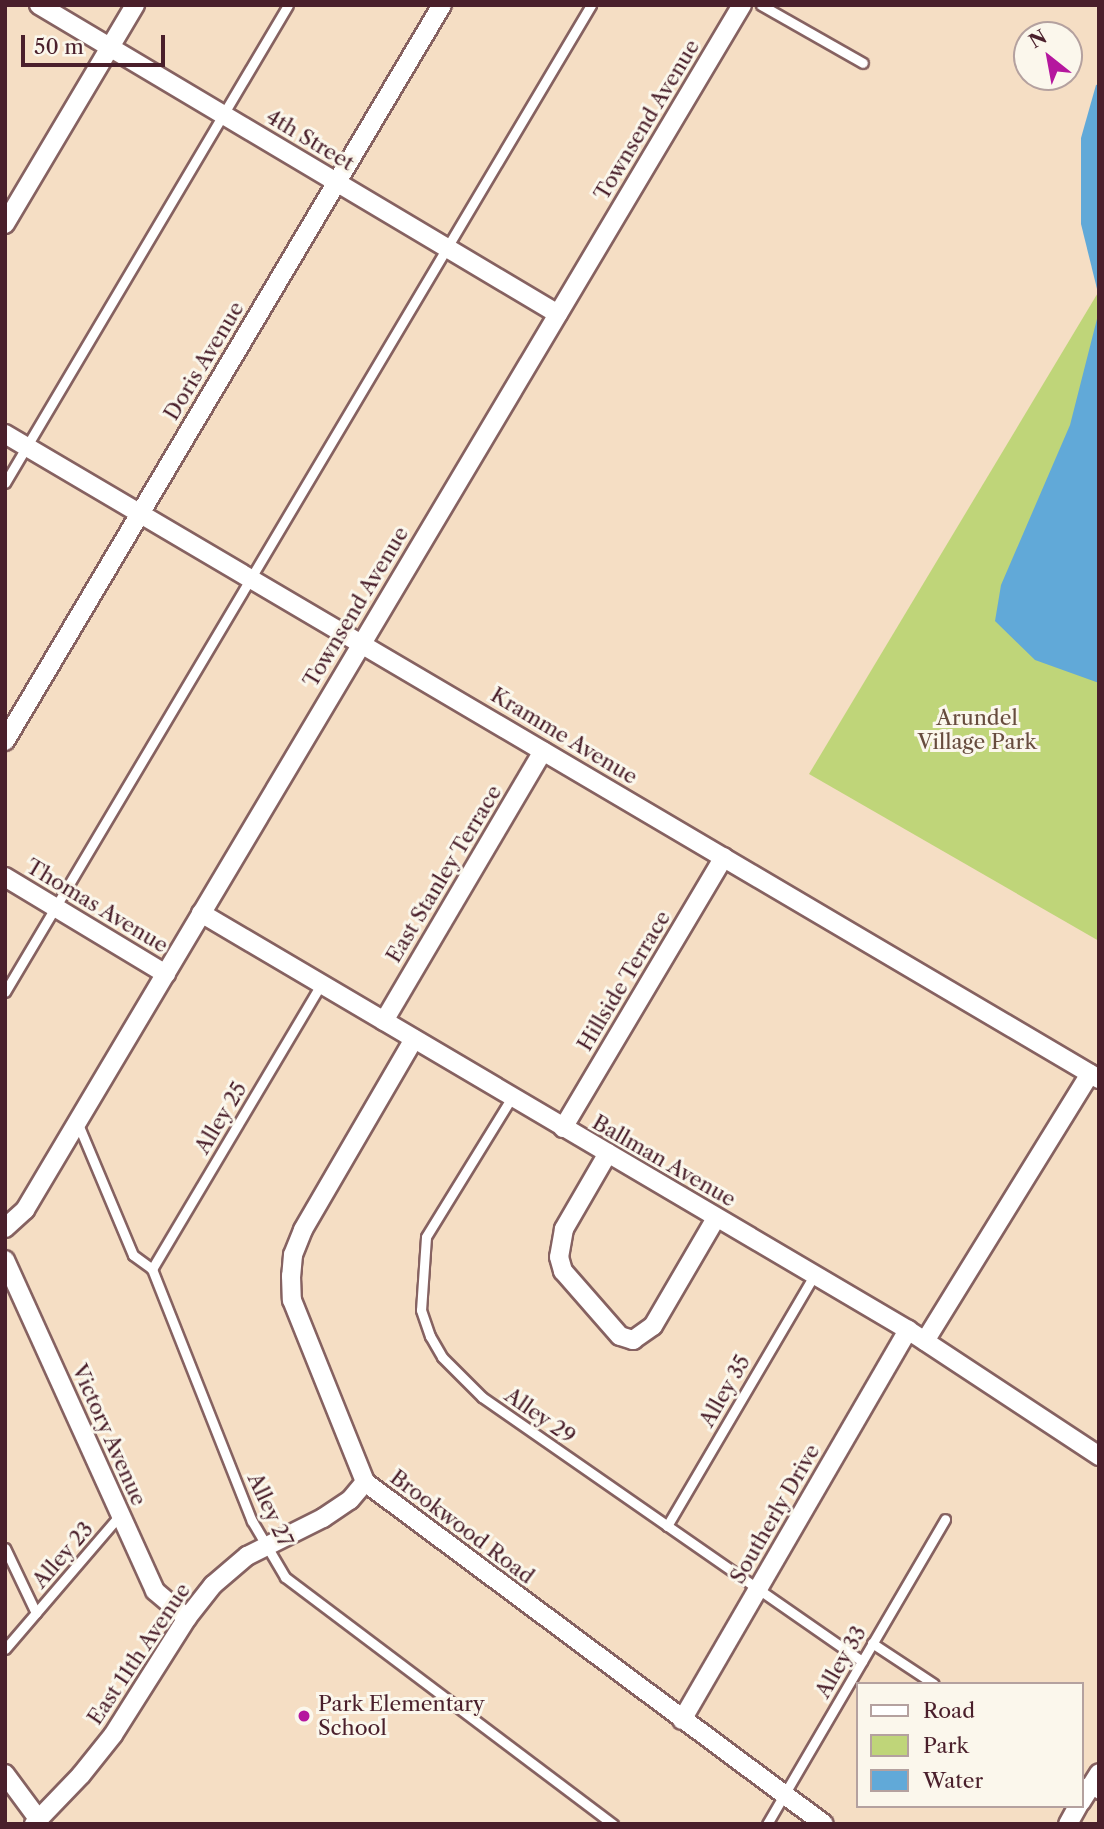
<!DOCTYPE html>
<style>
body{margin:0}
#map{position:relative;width:1104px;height:1829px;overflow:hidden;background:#f5dec4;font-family:"Libre Caslon Text",serif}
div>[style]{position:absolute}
.green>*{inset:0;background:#bfd579}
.water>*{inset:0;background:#61a9d8}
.roads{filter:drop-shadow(2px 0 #866261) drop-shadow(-2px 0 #866261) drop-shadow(0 2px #866261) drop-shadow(0 -2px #866261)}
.lane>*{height:9px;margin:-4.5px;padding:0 4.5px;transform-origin:4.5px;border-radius:4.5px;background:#fff}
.street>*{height:18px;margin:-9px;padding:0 9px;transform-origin:9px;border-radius:9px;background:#fff}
.dots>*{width:19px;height:19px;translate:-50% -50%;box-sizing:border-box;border:4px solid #fbf7ec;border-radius:50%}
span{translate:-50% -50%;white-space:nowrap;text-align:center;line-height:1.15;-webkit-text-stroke:6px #fbf7ec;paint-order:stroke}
.street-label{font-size:21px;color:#4a1f2b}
.park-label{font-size:21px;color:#674c3e}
.poi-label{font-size:21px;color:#4a1f2b}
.left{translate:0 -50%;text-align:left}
.frame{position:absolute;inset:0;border:7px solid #4a1f2b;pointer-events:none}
.legend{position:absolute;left:856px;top:1682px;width:228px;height:126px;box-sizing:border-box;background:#fbf7ec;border:2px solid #b4a19f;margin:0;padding:9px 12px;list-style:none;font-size:21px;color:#4a1f2b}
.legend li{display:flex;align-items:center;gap:14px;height:35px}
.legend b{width:35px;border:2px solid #b4a19f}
.north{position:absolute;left:1013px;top:21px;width:70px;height:70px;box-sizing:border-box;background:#fbf7ec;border:2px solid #b4a19f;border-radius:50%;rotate:329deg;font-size:19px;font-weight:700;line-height:28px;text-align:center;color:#4a1f2b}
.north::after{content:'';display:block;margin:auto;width:24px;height:32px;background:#b5179e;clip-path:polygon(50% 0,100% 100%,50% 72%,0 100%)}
.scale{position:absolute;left:21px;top:35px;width:144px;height:32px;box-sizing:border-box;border:4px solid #4a1f2b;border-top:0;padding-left:9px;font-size:21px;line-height:24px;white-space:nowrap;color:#4a1f2b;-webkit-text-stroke:5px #fbf7ec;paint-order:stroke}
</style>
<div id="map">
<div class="green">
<div style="clip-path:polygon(1099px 291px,1099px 941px,809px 774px)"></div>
</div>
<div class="water">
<div style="clip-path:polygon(1099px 84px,1099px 297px,1081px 224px,1081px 138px,1096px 85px)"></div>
<div style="clip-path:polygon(1099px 311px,1099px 683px,1035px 660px,995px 621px,1001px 585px,1070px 425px)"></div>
</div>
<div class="roads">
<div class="lane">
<div style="left:761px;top:5px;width:117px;rotate:29.6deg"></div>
<div style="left:5px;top:483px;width:555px;rotate:-59.37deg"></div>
<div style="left:5px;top:992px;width:1148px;rotate:-59.3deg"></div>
<div style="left:512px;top:1097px;width:164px;rotate:121.6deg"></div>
<div style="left:426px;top:1237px;width:73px;rotate:93.9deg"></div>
<div style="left:421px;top:1310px;width:28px;rotate:71deg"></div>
<div style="left:430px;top:1336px;width:24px;rotate:60deg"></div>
<div style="left:442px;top:1357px;width:57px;rotate:45deg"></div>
<div style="left:482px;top:1397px;width:463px;rotate:34.8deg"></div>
<div style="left:78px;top:1124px;width:142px;rotate:67.2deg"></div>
<div style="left:133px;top:1255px;width:24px;rotate:36deg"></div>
<div style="left:152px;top:1269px;width:271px;rotate:68.4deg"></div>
<div style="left:252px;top:1521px;width:65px;rotate:59.5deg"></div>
<div style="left:285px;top:1577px;width:411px;rotate:37deg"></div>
<div style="left:152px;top:1269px;width:331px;rotate:-59.3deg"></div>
<div style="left:667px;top:1526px;width:291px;rotate:-59.6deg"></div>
<div style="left:5px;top:1548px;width:72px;rotate:64.5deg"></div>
<div style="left:872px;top:1643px;width:74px;rotate:33.5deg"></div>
<div style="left:5px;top:1649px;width:177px;rotate:-49.4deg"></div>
<div style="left:1081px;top:1782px;width:22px;rotate:34deg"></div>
<div style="left:767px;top:1824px;width:353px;rotate:-59.7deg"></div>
</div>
<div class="street">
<div style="left:39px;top:5px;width:604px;rotate:30.77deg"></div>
<div style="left:5px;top:224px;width:255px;rotate:-59.3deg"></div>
<div style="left:5px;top:434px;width:1270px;rotate:30.52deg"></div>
<div style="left:5px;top:741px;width:856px;rotate:-59.3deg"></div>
<div style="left:5px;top:877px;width:188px;rotate:31.1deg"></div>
<div style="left:201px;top:913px;width:821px;rotate:30.53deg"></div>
<div style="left:908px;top:1330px;width:229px;rotate:33.4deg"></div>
<div style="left:384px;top:1021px;width:313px;rotate:-59.5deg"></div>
<div style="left:414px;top:1039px;width:221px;rotate:120.2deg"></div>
<div style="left:303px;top:1230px;width:27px;rotate:112deg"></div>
<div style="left:293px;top:1255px;width:21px;rotate:95deg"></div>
<div style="left:291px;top:1276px;width:24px;rotate:88deg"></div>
<div style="left:292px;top:1300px;width:196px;rotate:68.1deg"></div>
<div style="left:365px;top:1482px;width:572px;rotate:36.69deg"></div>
<div style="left:563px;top:1128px;width:315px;rotate:-59.3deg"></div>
<div style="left:608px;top:1153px;width:88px;rotate:120.1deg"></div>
<div style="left:564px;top:1229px;width:28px;rotate:100deg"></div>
<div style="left:559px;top:1257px;width:15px;rotate:74deg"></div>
<div style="left:563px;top:1271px;width:86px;rotate:48.8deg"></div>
<div style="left:620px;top:1336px;width:14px;rotate:17deg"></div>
<div style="left:633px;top:1340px;width:24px;rotate:-35deg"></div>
<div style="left:653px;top:1326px;width:125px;rotate:-59.7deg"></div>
<div style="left:5px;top:1228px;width:27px;rotate:-42deg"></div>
<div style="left:25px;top:1210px;width:1402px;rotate:-59.25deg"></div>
<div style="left:5px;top:1260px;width:363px;rotate:65.6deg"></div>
<div style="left:155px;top:1591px;width:42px;rotate:40.2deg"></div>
<div style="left:925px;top:1341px;width:314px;rotate:-58.3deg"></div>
<div style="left:682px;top:1720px;width:451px;rotate:-59.9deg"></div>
<div style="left:5px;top:1774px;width:57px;rotate:53.5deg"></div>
<div style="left:1081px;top:1802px;width:34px;rotate:-58deg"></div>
<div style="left:34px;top:1824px;width:68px;rotate:-46.2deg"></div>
<div style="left:81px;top:1775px;width:51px;rotate:-51.3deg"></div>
<div style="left:113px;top:1735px;width:138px;rotate:-57.7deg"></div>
<div style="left:187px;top:1618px;width:42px;rotate:-51.8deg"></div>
<div style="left:213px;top:1585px;width:45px;rotate:-40.5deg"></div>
<div style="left:247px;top:1556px;width:85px;rotate:-26.6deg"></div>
<div style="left:323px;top:1518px;width:32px;rotate:-34deg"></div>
<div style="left:350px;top:1500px;width:23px;rotate:-50deg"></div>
<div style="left:1068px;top:1824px;width:21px;rotate:-61deg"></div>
</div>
</div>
<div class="dots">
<div style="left:304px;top:1716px;background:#b5179e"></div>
</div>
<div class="street-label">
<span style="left:647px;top:120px;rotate:-59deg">Townsend Avenue</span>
<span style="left:310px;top:140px;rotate:31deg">4th Street</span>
<span style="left:204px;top:361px;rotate:-59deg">Doris Avenue</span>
<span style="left:356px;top:607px;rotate:-59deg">Townsend Avenue</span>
<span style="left:564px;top:736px;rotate:31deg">Kramme Avenue</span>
<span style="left:444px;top:874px;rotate:-59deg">East Stanley Terrace</span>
<span style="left:97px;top:906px;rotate:31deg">Thomas Avenue</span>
<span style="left:624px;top:981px;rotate:-59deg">Hillside Terrace</span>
<span style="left:221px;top:1118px;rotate:-59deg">Alley 25</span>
<span style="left:664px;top:1161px;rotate:30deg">Ballman Avenue</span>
<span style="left:725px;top:1391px;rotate:-60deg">Alley 35</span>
<span style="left:540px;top:1416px;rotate:35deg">Alley 29</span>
<span style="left:109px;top:1435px;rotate:66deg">Victory Avenue</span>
<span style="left:270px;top:1510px;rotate:65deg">Alley 27</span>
<span style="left:775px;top:1514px;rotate:-60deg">Southerly Drive</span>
<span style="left:462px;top:1527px;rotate:37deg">Brookwood Road</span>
<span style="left:63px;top:1555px;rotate:-49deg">Alley 23</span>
<span style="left:139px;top:1654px;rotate:-56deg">East 11th Avenue</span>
<span style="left:841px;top:1662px;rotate:-60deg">Alley 33</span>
</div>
<div class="park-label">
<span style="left:977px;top:730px">Arundel<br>Village Park</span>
</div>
<div class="poi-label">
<span class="left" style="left:318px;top:1716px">Park Elementary<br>School</span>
</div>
<div class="frame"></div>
<ul class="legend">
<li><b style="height:9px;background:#fff"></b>Road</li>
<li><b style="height:19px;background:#bfd579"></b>Park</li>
<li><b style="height:19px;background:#61a9d8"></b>Water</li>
</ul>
<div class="north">N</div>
<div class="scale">50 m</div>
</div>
